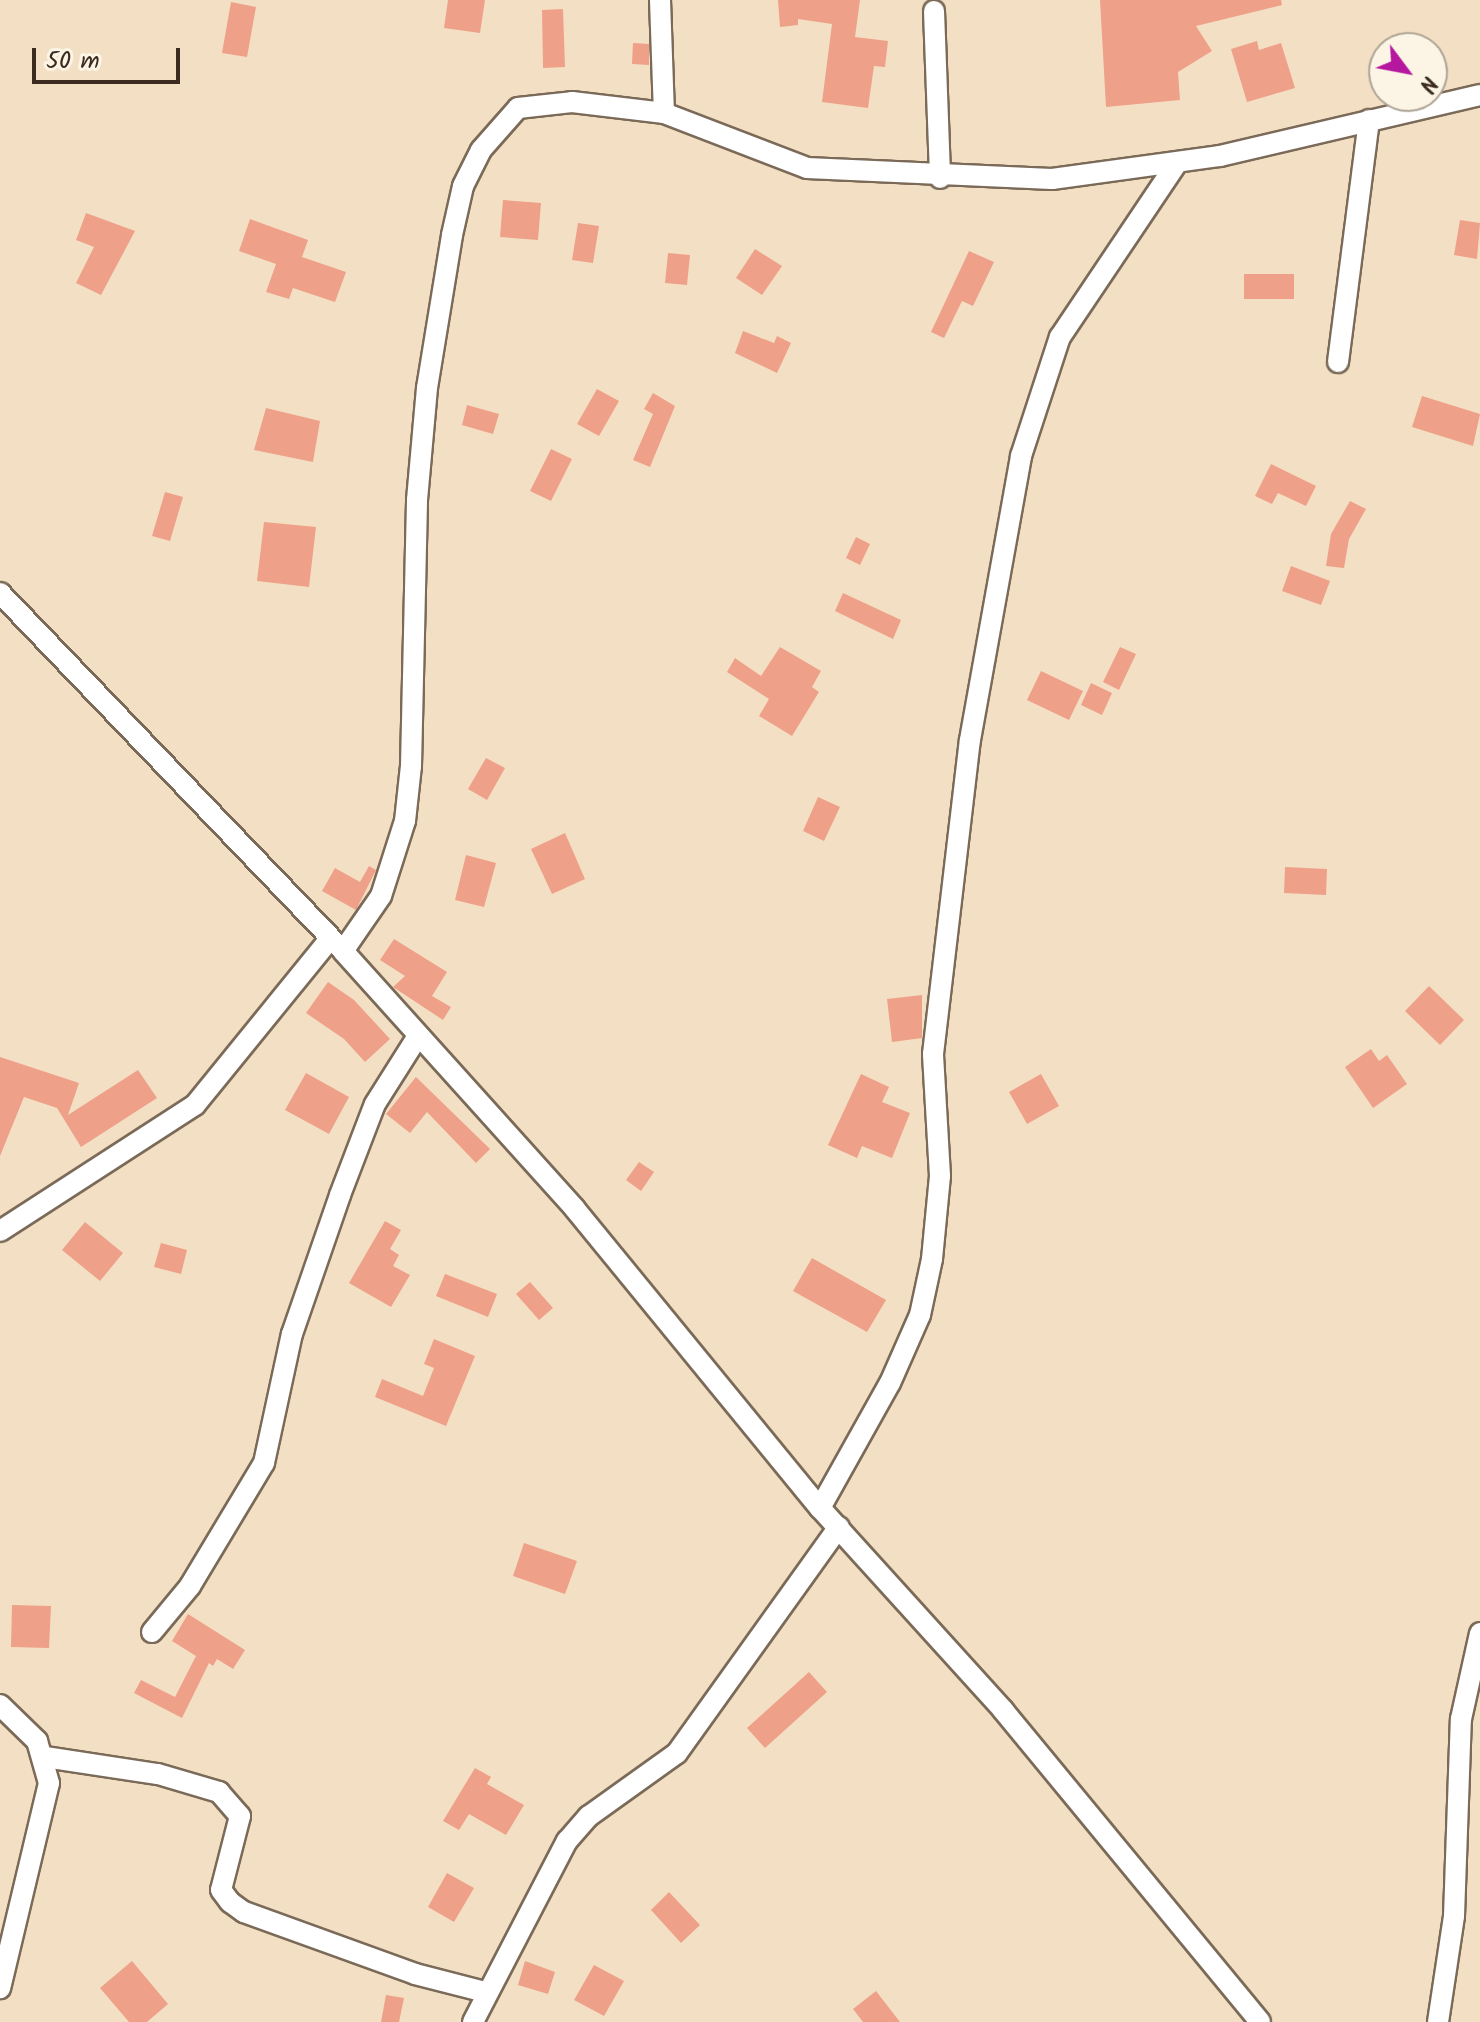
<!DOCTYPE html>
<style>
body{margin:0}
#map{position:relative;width:1480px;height:2022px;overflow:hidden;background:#f3e0c4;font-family:Kalam,sans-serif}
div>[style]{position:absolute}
.building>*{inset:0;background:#eea088}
.roads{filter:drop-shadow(2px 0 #7b6a58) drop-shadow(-2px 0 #7b6a58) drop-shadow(0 2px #7b6a58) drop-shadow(0 -2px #7b6a58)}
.minor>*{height:20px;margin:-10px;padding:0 10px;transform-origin:10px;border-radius:10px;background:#fff}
span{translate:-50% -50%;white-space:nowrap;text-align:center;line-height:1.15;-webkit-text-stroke:8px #fcf5e5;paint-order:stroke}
.north{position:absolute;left:1368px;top:32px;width:80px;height:80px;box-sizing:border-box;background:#fcf5e5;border:2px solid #afa495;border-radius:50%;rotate:122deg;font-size:22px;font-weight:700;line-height:32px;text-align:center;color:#3b2a1e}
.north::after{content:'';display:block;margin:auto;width:28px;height:36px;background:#b5179e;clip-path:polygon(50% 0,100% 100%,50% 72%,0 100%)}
.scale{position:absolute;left:32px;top:48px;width:148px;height:36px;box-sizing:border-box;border:4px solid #3b2a1e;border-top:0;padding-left:10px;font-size:24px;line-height:28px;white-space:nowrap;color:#3b2a1e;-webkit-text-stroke:6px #fcf5e5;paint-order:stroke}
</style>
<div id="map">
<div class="building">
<div style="clip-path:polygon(448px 0,485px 0,480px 33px,444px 28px)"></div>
<div style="clip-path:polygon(778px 0,860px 0,855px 37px,888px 41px,885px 67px,874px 66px,868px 108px,822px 102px,832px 24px,798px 19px,798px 25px,780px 27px)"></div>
<div style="clip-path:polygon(1100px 0,1281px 0,1282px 5px,1196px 26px,1212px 51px,1178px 72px,1180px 100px,1106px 107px)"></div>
<div style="clip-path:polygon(231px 2px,256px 7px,247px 57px,222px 53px)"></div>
<div style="clip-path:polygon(563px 9px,565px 67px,543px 68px,542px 10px)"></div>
<div style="clip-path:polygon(1257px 41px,1259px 50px,1281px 43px,1295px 88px,1247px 102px,1231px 49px)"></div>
<div style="clip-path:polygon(633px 43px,649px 44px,649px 65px,632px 64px)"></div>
<div style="clip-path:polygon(503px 200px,541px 203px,538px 240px,500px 237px)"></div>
<div style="clip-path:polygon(86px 213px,135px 231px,101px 295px,76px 283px,94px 247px,76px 240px)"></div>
<div style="clip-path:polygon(250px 219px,308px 240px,302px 257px,346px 272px,335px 302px,293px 288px,289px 299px,266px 292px,276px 264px,239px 251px)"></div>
<div style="clip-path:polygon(1460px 220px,1480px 223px,1477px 259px,1454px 255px)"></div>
<div style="clip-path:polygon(578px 223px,599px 226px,593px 263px,572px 260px)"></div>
<div style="clip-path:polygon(755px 249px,782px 266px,762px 295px,736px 278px)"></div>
<div style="clip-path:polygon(969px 251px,994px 262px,973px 306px,962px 301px,944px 338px,931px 332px)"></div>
<div style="clip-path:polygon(668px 253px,690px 255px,687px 285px,665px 283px)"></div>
<div style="clip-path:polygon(1244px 274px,1294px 274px,1294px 299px,1244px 299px)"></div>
<div style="clip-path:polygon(743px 331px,774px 343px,777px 336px,791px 343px,777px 373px,735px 353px)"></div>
<div style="clip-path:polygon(597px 389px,619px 401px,599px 436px,577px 424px)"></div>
<div style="clip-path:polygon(653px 393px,675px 406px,650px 467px,633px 460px,653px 414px,644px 409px)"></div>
<div style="clip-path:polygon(1422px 396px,1480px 414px,1473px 446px,1412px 427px)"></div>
<div style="clip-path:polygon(467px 405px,499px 414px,493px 434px,462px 425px)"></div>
<div style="clip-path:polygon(266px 408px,320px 421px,313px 462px,254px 450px)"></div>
<div style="clip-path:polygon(551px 449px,572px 459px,551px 501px,530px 491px)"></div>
<div style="clip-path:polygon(1271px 464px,1316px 486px,1306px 506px,1278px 493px,1272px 504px,1255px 496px)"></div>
<div style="clip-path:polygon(165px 492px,183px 497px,170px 541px,152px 536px)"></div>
<div style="clip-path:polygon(1350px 501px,1366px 509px,1349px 539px,1344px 568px,1326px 566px,1331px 534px)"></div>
<div style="clip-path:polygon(264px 522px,316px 527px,309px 587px,257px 581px)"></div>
<div style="clip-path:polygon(856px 537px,870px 544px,860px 565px,846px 558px)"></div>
<div style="clip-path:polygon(1291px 566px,1330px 581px,1321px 605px,1282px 591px)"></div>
<div style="clip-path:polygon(843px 593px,901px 620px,893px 639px,835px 611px)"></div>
<div style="clip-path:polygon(780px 647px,821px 671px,812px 687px,819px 692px,792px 736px,759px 716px,769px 699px,727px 672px,735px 658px,761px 676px)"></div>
<div style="clip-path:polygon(1120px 647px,1136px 654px,1119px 690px,1103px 682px)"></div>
<div style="clip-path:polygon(1041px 671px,1083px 691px,1069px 720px,1027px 700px)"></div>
<div style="clip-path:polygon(1091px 683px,1112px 693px,1102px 715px,1081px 705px)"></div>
<div style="clip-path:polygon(486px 758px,505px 768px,487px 800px,468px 789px)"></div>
<div style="clip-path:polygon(818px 797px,840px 807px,824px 841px,803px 831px)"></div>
<div style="clip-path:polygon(565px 833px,585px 879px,552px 894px,531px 849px)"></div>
<div style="clip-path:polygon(466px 855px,496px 863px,484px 907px,455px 900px)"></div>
<div style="clip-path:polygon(369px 866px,376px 870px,356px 910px,322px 891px,335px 868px,360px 882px)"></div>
<div style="clip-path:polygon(1285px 867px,1327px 869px,1326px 895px,1284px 893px)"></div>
<div style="clip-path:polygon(394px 939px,447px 972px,432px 996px,451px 1007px,443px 1020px,393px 987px,405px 976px,380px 960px)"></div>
<div style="clip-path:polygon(328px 982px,354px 1000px,390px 1039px,365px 1062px,344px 1039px,306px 1013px)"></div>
<div style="clip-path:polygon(1429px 986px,1464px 1020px,1440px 1045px,1405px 1011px)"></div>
<div style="clip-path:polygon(922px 995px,922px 1038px,892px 1042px,887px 999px)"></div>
<div style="clip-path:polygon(1371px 1049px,1379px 1061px,1387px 1055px,1407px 1084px,1373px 1108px,1345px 1067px)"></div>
<div style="clip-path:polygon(0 1057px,79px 1083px,68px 1115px,138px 1070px,157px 1098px,81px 1147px,57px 1108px,24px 1097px,0 1156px)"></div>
<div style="clip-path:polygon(306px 1073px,349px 1097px,329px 1134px,285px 1110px)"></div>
<div style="clip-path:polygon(861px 1074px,889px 1087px,882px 1102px,910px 1113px,892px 1158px,862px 1146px,857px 1158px,828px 1145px)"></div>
<div style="clip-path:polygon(1041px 1074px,1059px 1106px,1027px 1124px,1009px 1092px)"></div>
<div style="clip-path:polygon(416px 1077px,490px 1149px,476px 1163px,427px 1112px,410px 1133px,386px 1114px)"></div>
<div style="clip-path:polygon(639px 1162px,654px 1172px,641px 1191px,626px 1180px)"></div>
<div style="clip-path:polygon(385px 1221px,401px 1230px,390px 1249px,399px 1255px,393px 1266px,410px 1275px,391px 1307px,349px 1283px)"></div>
<div style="clip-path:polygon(85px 1222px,123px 1253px,100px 1281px,62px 1250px)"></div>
<div style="clip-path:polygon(161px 1243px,187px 1250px,181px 1274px,154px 1267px)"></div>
<div style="clip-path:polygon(812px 1258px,886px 1300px,867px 1332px,793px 1291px)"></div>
<div style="clip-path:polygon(445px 1274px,497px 1294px,488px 1317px,436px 1296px)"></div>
<div style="clip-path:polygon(530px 1282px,553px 1308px,539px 1320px,516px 1294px)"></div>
<div style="clip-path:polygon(434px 1339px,475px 1356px,446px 1426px,375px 1397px,382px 1379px,423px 1396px,434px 1368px,424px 1364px)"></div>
<div style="clip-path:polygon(524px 1543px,577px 1561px,565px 1594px,513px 1576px)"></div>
<div style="clip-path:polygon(12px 1605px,51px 1606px,49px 1648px,11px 1647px)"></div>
<div style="clip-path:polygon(188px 1614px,245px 1650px,233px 1669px,217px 1659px,213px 1666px,209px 1663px,182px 1718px,134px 1693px,141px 1680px,175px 1697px,196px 1656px,172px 1641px)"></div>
<div style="clip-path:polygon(809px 1672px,827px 1692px,765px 1748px,747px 1728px)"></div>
<div style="clip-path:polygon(475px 1768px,491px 1777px,487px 1784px,524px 1805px,506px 1835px,469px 1814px,459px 1830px,443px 1821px)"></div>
<div style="clip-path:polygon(447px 1873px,474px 1888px,454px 1922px,428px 1907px)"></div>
<div style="clip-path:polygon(669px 1892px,700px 1925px,681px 1943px,651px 1910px)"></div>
<div style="clip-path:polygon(132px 1961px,168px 2004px,147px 2022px,129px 2022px,100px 1988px)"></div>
<div style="clip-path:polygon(525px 1961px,555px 1972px,548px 1994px,518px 1985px)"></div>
<div style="clip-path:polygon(594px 1965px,624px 1981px,604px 2016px,574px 2000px)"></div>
<div style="clip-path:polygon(876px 1991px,900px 2022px,863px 2022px,853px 2009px)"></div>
<div style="clip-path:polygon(386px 1995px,404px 1998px,399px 2022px,381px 2022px)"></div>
</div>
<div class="roads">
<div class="minor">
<div style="left:660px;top:0;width:113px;rotate:88deg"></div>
<div style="left:934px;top:11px;width:167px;rotate:87.9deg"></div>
<div style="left:1338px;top:362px;width:244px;rotate:-82.7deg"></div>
<div style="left:0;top:593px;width:496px;rotate:46.2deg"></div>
<div style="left:343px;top:951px;width:347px;rotate:48deg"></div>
<div style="left:575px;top:1209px;width:387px;rotate:50.7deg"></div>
<div style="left:820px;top:1508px;width:273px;rotate:47.8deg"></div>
<div style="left:1003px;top:1710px;width:404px;rotate:50.5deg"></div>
<div style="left:343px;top:951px;width:67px;rotate:-55.4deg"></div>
<div style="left:381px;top:896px;width:79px;rotate:-72.3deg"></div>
<div style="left:405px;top:821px;width:55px;rotate:-83.8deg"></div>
<div style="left:411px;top:766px;width:266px;rotate:-88.7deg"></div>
<div style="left:417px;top:500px;width:112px;rotate:-84.9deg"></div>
<div style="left:427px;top:388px;width:155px;rotate:-80.7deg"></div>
<div style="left:452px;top:235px;width:50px;rotate:-77.3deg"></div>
<div style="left:463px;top:186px;width:40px;rotate:-63.4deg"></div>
<div style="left:481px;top:150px;width:56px;rotate:-48.6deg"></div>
<div style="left:518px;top:108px;width:54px;rotate:-6.3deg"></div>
<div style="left:572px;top:102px;width:93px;rotate:6.8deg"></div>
<div style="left:664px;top:113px;width:153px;rotate:21deg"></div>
<div style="left:807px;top:168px;width:245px;rotate:2.6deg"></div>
<div style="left:1052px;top:179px;width:170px;rotate:-7.8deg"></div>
<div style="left:1220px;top:156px;width:267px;rotate:-13.2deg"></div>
<div style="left:0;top:1231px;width:232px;rotate:-32.9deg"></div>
<div style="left:195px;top:1105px;width:214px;rotate:-50.9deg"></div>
<div style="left:820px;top:1508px;width:143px;rotate:-60.8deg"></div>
<div style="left:890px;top:1383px;width:74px;rotate:-66.2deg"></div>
<div style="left:920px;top:1315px;width:57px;rotate:-77.9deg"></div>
<div style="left:932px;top:1259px;width:83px;rotate:-84.5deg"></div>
<div style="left:940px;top:1176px;width:122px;rotate:-93.3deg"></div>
<div style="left:933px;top:1054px;width:316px;rotate:-83.3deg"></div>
<div style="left:970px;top:740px;width:289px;rotate:-79.8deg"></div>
<div style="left:1021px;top:456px;width:125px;rotate:-71.9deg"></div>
<div style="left:1060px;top:337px;width:210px;rotate:-56.1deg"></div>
<div style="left:152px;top:1632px;width:60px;rotate:-50.4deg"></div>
<div style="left:190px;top:1586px;width:144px;rotate:-59deg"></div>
<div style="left:264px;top:1463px;width:132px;rotate:-77.8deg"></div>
<div style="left:292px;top:1334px;width:147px;rotate:-70.9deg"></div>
<div style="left:340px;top:1195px;width:97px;rotate:-69deg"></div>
<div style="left:375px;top:1104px;width:80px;rotate:-57.7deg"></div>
<div style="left:0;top:1705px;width:52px;rotate:44.2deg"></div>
<div style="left:37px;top:1741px;width:44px;rotate:74.1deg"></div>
<div style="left:49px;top:1783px;width:211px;rotate:103.4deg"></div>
<div style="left:45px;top:1757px;width:114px;rotate:8.6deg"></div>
<div style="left:158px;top:1774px;width:64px;rotate:16.4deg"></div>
<div style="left:219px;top:1792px;width:32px;rotate:49deg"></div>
<div style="left:240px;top:1816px;width:76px;rotate:104.4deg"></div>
<div style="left:221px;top:1890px;width:15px;rotate:53deg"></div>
<div style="left:230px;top:1902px;width:17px;rotate:36deg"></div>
<div style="left:244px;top:1912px;width:182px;rotate:19.9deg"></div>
<div style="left:415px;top:1974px;width:72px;rotate:14.4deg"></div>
<div style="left:473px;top:2022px;width:204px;rotate:-62.6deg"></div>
<div style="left:567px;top:1841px;width:33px;rotate:-49deg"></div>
<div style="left:589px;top:1816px;width:108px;rotate:-35.6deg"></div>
<div style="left:677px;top:1753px;width:278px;rotate:-54.4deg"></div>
<div style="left:1438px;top:2022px;width:107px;rotate:-81.4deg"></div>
<div style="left:1454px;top:1916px;width:197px;rotate:-88deg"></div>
<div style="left:1461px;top:1719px;width:88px;rotate:-77.5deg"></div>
</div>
</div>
<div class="north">N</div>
<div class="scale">50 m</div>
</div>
